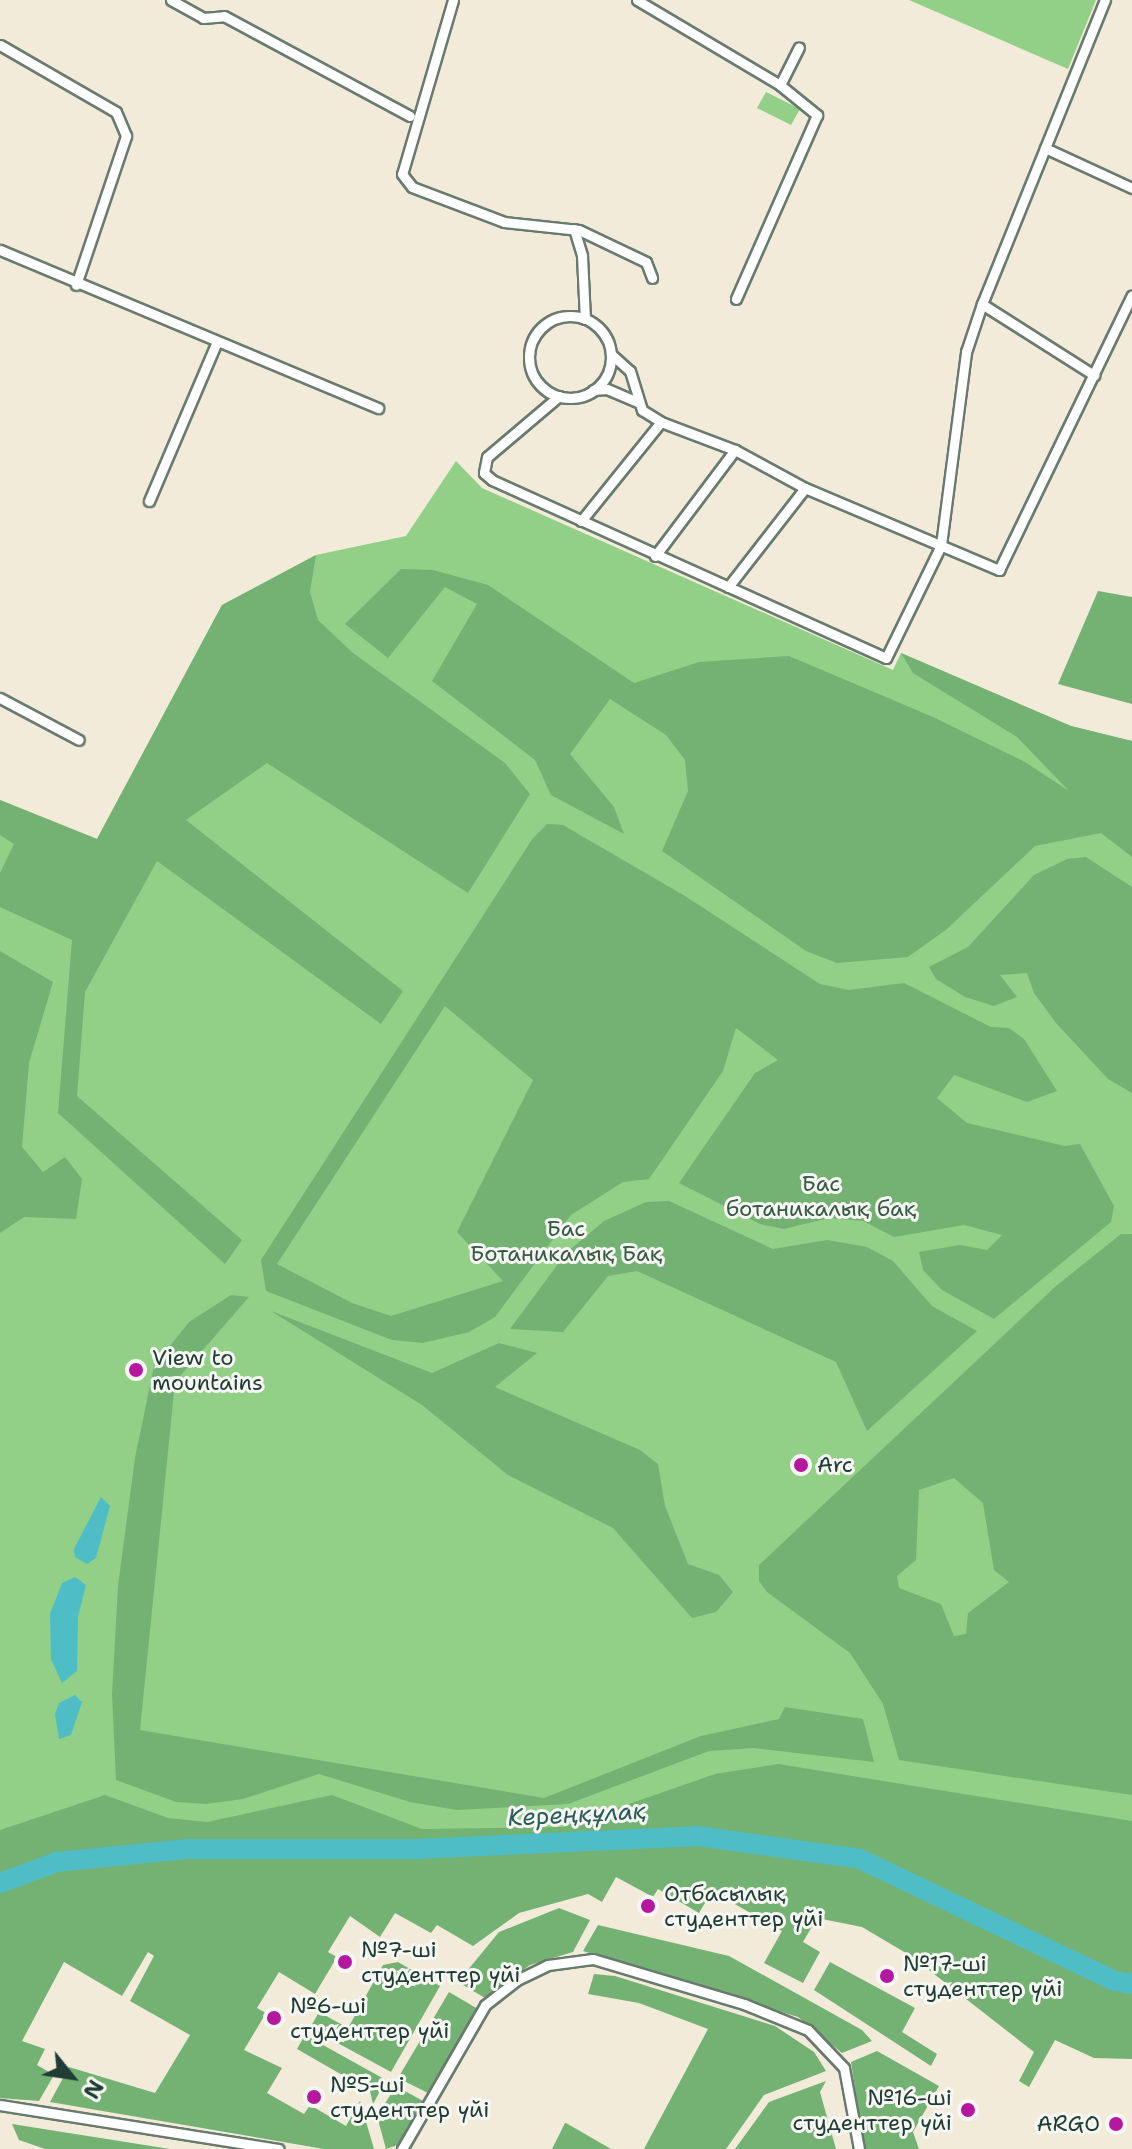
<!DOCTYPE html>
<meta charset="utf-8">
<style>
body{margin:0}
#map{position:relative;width:1132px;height:2149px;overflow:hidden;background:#f2ebda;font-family:"Shantell Sans",sans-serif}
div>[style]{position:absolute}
.green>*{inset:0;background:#91d086}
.forest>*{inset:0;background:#74b273}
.water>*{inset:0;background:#4fbdc6}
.river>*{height:20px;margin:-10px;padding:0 10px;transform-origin:10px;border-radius:10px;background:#4fbdc6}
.roads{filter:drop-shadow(2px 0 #697a6e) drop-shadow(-2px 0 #697a6e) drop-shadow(0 2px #697a6e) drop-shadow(0 -2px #697a6e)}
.minor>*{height:9px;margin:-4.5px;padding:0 4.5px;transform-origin:4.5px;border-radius:4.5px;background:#fff}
.minor>.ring{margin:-4.5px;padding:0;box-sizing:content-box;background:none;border:9px solid #fff;border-radius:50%}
.dots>*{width:22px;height:22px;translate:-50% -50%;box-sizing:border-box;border:4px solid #f6f6f2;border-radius:50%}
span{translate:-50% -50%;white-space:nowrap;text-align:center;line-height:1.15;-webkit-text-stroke:6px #f6f6f2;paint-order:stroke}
.park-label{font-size:22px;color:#365a44}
.poi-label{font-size:22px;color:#1f3d34}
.left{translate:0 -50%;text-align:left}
.right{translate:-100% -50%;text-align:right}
.water-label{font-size:24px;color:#2b5d58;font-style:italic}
.north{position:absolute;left:32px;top:2037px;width:80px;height:80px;-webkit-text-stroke:6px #f6f6f2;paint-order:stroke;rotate:120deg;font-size:22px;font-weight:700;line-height:32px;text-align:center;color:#1f3d34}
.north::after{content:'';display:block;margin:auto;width:28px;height:36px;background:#1f3d34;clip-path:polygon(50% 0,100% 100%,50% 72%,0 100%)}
</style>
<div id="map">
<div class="green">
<div style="clip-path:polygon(909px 0,1096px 0,1068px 69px)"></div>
<div style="clip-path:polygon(766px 92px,800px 109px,791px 125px,757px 108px)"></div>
<div style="clip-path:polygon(456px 461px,482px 488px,893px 670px,901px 653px,1071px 726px,1132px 741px,1132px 2019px,776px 1873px,0 1830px,0 800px,97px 839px,222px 605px,316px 555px,406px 536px)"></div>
</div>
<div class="forest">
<div style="clip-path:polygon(316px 555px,310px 592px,318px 620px,353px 653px,505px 763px,530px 794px,468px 893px,267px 763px,186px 820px,403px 991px,381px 1024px,157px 861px,85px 992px,77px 1096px,242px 1240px,225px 1264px,58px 1113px,72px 940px,0 907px,0 873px,14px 844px,0 835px,0 800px,97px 839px,222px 605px)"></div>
<div style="clip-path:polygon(401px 569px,433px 570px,488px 585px,634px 683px,699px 662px,789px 656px,933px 717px,1025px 762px,1069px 791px,1017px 737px,913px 673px,901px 653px,1071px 726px,1132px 741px,1132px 857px,1101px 833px,1035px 846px,947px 929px,908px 957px,837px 963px,806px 951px,662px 851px,688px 791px,685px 760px,666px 735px,610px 699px,570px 754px,614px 807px,624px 834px,551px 795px,535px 760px,432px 681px,477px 604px,445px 587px,388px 658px,345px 624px)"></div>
<div style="clip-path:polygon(1098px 591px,1132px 597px,1132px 704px,1058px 684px)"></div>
<div style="clip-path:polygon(evenodd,547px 824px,563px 825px,685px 896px,820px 984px,849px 990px,904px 983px,991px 1027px,1009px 1028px,1024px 1039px,1057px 1091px,1027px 1102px,954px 1075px,937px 1098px,967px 1123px,1065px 1146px,1080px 1144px,1114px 1206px,1111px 1222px,994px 1319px,942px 1290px,923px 1270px,919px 1252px,960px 1245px,987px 1250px,1002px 1235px,964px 1225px,894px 1237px,863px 1221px,829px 1218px,784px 1229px,760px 1224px,679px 1183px,755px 1073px,778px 1060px,736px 1028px,723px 1071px,649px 1179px,623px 1182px,571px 1215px,495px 1317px,469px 1332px,423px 1343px,392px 1340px,266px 1291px,261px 1260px,533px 838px,547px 824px,445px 1006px,533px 1080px,457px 1232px,503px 1281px,391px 1316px,352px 1303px,277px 1264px,445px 1006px)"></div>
<div style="clip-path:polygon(1086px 857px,1132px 887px,1132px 1093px,1108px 1079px,1056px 1023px,1034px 993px,1027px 973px,1000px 975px,1017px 997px,994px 1006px,965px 997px,936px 979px,929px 967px,968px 947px,1034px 875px,1067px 859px)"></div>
<div style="clip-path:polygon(0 951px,53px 982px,29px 1063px,22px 1147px,43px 1172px,65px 1157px,82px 1179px,76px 1219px,24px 1217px,0 1233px)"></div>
<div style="clip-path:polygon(669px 1201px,773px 1249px,827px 1240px,867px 1247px,893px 1261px,932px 1306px,977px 1331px,867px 1431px,836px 1362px,637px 1271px,608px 1276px,563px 1332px,510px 1329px,566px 1253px,604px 1221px,646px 1202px)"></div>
<div style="clip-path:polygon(evenodd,1121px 1234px,1132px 1234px,1132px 1795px,899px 1760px,883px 1704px,850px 1653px,767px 1592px,759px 1581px,759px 1565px,1056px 1286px,1121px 1234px,954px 1478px,983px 1503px,994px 1570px,1009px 1582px,968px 1613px,966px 1634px,954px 1636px,941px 1604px,899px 1588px,897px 1576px,916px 1560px,919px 1490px,954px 1478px)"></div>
<div style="clip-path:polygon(231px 1295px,249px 1297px,175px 1382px,140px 1730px,544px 1798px,701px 1736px,779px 1719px,785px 1707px,863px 1719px,874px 1762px,754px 1748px,709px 1751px,568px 1804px,457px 1810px,410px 1802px,319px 1774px,243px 1799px,206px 1804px,176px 1802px,116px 1780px,112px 1694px,118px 1586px,135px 1458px,154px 1366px,189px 1322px)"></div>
<div style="clip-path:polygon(271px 1311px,432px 1373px,499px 1343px,537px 1353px,495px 1387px,640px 1450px,658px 1464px,665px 1506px,688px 1564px,719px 1575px,733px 1592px,716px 1612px,692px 1618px,613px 1528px,508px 1475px,422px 1405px)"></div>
<div style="clip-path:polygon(778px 1764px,1132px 1821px,1132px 2059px,1094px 2058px,1055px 2040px,1029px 2087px,1019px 2081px,1034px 2052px,911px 1956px,862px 1927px,817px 1918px,803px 1942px,820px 1952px,803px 1983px,764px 1963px,782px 1931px,712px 1891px,699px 1913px,658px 1889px,653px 1897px,616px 1877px,602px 1902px,588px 1894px,519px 1913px,473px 1946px,437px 1925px,431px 1933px,395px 1913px,380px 1937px,350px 1916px,328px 1952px,337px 1957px,315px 1994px,279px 1972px,257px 2008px,266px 2013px,244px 2050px,282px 2068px,267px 2093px,304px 2114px,310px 2105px,346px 2126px,360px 2101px,374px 2149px,324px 2149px,50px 2102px,69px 2067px,155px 2093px,190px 2035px,130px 2001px,154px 1956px,148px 1952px,122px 1996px,64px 1962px,22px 2041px,45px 2049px,37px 2065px,54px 2075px,39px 2101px,0 2098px,0 1830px,105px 1795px,168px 1818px,207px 1822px,332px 1795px,422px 1829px,563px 1827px,715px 1774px)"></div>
<div style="clip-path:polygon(559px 1908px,590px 1920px,573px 1952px,530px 1965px,485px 1998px,458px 1982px,499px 1932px)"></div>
<div style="clip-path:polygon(598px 1925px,729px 1956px,862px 2030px,872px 2041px,842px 2053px,798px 2017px,583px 1951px)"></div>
<div style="clip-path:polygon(398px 1962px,440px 1986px,391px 2072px,310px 2028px,319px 2012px,348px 2028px,383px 1965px)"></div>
<div style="clip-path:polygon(830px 1962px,915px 2008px,902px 2032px,937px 2054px,931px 2066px,814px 1990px)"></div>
<div style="clip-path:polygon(594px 1974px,615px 1976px,775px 2026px,814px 2052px,826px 2071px,764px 2095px,726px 2149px,644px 2149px,708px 2029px,639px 2003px,588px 1994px)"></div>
<div style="clip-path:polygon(449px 1992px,478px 2009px,428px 2093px,398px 2078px)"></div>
<div style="clip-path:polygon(305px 2035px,386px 2080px,373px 2104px,370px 2091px,297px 2049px)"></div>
<div style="clip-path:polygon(877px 2051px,939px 2086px,913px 2132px,919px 2149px,864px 2149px,851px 2062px)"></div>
<div style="clip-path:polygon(826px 2081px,820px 2092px,836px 2149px,735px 2149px,769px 2102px)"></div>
<div style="clip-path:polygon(396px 2086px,423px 2101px,398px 2145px,386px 2149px,377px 2116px)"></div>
<div style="clip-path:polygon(565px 2123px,566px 2123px,611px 2149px,552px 2149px)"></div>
<div style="clip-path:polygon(12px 2124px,170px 2149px,45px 2149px,19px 2140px)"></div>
</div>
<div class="water">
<div style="clip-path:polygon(101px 1497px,110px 1506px,96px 1558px,87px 1564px,75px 1557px,74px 1549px)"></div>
<div style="clip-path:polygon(75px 1577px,86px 1585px,78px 1617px,77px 1671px,62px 1683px,51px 1659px,50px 1614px,62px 1583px)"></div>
<div style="clip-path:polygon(75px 1695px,82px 1702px,71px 1735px,59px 1739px,55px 1714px,59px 1703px)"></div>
</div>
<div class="river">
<div style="left:0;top:1883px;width:61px;rotate:-20.2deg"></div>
<div style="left:57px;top:1862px;width:132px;rotate:-5.7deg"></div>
<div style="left:188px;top:1849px;width:228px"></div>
<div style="left:416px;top:1849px;width:281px;rotate:-2.6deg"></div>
<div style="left:697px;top:1836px;width:165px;rotate:8deg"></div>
<div style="left:860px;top:1859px;width:283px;rotate:25.6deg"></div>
<div style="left:1115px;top:1981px;width:17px;rotate:10deg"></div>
</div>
<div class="roads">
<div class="minor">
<div style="left:171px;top:0;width:37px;rotate:29deg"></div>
<div style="left:203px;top:18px;width:21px;rotate:-5deg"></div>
<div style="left:224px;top:16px;width:211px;rotate:28.3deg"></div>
<div style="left:453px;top:0;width:181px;rotate:106.3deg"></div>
<div style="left:402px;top:174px;width:16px;rotate:52deg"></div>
<div style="left:412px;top:187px;width:98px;rotate:20.8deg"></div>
<div style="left:504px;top:222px;width:75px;rotate:6.1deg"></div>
<div style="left:579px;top:230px;width:74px;rotate:25.5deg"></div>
<div style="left:646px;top:262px;width:17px;rotate:69deg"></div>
<div style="left:637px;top:0;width:166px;rotate:30.7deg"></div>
<div style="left:780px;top:85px;width:48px;rotate:39deg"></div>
<div style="left:817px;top:115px;width:201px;rotate:113.8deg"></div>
<div style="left:0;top:45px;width:134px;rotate:30deg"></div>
<div style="left:116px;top:112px;width:26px;rotate:67deg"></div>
<div style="left:126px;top:136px;width:157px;rotate:108.6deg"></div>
<div style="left:780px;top:85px;width:42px;rotate:-63.4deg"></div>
<div style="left:1045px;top:148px;width:96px;rotate:24.7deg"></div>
<div style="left:574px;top:229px;width:28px;rotate:73deg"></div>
<div style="left:582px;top:256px;width:63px;rotate:87.3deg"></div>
<div style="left:0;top:250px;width:410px;rotate:22.7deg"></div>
<div style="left:982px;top:304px;width:133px;rotate:32.4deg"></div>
<div class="ring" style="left:529px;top:316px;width:73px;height:73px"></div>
<div style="left:611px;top:354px;width:25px;rotate:42deg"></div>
<div style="left:630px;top:371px;width:41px;rotate:72.9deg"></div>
<div style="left:642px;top:410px;width:22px;rotate:32deg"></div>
<div style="left:661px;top:422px;width:79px;rotate:20.7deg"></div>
<div style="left:735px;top:450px;width:80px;rotate:28.5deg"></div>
<div style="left:805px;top:488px;width:211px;rotate:22.9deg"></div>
<div style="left:999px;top:570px;width:305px;rotate:-64.2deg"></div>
<div style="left:593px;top:390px;width:14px;rotate:-4deg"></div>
<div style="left:607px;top:389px;width:34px;rotate:23deg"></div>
<div style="left:559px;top:396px;width:94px;rotate:139.7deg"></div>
<div style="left:487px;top:457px;width:16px;rotate:101deg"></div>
<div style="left:484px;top:473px;width:11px;rotate:41deg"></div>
<div style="left:492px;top:480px;width:432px;rotate:24.3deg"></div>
<div style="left:886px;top:658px;width:126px;rotate:-64deg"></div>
<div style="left:941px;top:545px;width:195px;rotate:-82.6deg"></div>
<div style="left:966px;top:352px;width:51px;rotate:-71.6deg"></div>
<div style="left:982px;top:304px;width:328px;rotate:-68deg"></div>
<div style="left:149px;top:501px;width:171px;rotate:-66.9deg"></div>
<div style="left:581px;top:521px;width:127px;rotate:-51.1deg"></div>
<div style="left:655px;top:556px;width:133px;rotate:-53deg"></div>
<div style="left:728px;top:587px;width:125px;rotate:-52.1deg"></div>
<div style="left:0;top:698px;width:89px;rotate:28deg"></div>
<div style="left:0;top:2105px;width:282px;rotate:9deg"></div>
<div style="left:402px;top:2149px;width:166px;rotate:-60deg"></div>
<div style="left:485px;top:2005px;width:41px;rotate:-38deg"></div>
<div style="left:517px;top:1980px;width:34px;rotate:-26deg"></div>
<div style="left:548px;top:1965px;width:45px;rotate:-7.6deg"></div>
<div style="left:593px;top:1959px;width:158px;rotate:16.6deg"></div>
<div style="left:744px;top:2004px;width:69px;rotate:22.1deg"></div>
<div style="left:808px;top:2030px;width:52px;rotate:46.5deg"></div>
<div style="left:844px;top:2068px;width:82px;rotate:79.5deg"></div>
</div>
</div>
<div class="dots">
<div style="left:136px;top:1370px;background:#b5179e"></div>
<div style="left:801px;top:1465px;background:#b5179e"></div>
<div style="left:648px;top:1906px;background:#b5179e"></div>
<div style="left:345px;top:1962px;background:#b5179e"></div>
<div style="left:887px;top:1976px;background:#b5179e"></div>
<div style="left:274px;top:2018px;background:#b5179e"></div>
<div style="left:314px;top:2097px;background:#b5179e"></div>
<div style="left:968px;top:2110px;background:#b5179e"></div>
<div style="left:1116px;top:2124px;background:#b5179e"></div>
</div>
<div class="park-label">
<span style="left:821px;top:1196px">Бас<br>ботаникалық бақ</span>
<span style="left:566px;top:1241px">Бас<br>Ботаникалық Бақ</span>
</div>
<div class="poi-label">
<span class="left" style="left:152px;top:1370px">View to<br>mountains</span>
<span class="left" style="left:817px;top:1465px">Arc</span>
<span class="left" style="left:664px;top:1906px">Отбасылық<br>студенттер үйі</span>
<span class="left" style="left:361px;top:1962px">№7-ші<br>студенттер үйі</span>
<span class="left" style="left:903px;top:1976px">№17-ші<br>студенттер үйі</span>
<span class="left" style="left:290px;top:2018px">№6-ші<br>студенттер үйі</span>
<span class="left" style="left:330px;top:2097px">№5-ші<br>студенттер үйі</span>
<span class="right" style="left:952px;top:2110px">№16-ші<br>студенттер үйі</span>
<span class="right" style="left:1100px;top:2124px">ARGO</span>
</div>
<div class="water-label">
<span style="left:577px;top:1815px;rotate:-3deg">Кереңқұлақ</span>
</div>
<div class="north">N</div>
</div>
